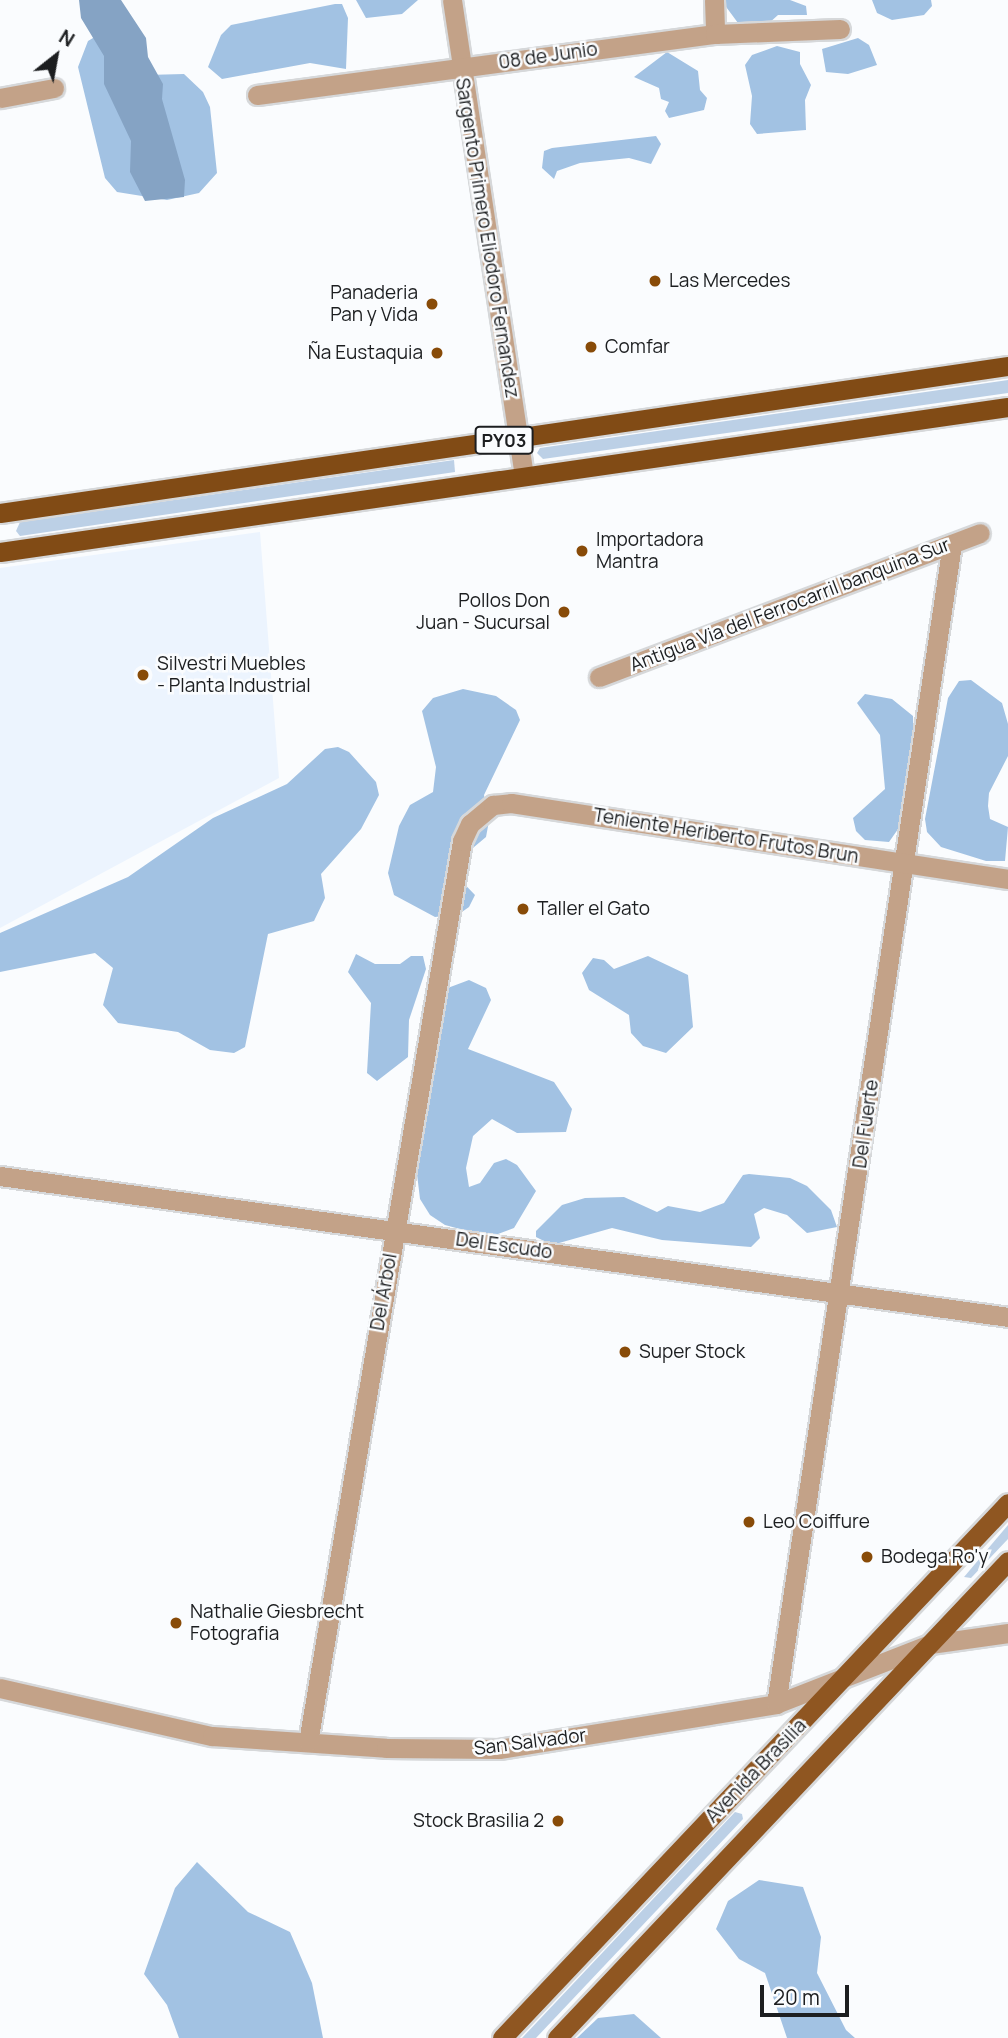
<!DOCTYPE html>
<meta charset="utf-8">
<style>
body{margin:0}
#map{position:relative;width:1008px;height:2038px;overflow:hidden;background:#fafcfe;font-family:Manrope,sans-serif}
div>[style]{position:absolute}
.built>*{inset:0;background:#ecf4fe}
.green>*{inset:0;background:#bcd0e6}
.forest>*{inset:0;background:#a2c2e3}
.water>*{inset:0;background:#85a3c4}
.roads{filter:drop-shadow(2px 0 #d6d8da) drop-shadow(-2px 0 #d6d8da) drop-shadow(0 2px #d6d8da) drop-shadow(0 -2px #d6d8da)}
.minor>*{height:19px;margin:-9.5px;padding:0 9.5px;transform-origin:9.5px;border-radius:9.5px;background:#c3a288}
.primary>*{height:19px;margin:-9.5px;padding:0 9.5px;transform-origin:9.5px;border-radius:9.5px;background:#8f5621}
.trunk>*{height:19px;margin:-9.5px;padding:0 9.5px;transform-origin:9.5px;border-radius:9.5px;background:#814b15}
.dots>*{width:19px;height:19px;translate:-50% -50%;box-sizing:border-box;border:4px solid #fafcfe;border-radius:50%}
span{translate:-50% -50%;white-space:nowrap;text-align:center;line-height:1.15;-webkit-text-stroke:5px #fafcfe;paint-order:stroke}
.shield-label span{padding:2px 5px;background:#fafcfe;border:2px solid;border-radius:5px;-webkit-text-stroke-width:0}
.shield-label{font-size:18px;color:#1c1e20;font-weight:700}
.street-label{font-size:19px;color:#1c1e20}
.poi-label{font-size:19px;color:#1c1e20}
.left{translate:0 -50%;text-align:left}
.right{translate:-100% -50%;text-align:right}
.north{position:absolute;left:21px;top:21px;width:70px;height:70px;-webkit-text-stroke:5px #fafcfe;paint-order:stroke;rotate:31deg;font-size:19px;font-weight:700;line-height:28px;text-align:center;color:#1c1e20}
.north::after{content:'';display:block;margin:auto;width:24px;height:32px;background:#1c1e20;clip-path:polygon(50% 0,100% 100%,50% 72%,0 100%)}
.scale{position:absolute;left:760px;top:1985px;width:89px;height:32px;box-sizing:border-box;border:4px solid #1c1e20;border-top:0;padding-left:9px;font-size:21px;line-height:24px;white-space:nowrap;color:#1c1e20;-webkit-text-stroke:5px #fafcfe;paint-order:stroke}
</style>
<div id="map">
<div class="built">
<div style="clip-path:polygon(260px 532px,279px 778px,0 928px,0 568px)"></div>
</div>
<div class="green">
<div style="clip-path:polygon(1008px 380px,1008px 393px,543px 459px,537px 453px,540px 448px)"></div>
<div style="clip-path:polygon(454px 460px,455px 472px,20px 536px,16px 531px,20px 522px)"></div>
<div style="clip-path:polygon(1008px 1525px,1008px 1539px,971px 1578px,964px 1577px)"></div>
<div style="clip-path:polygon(735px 1812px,742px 1814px,743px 1819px,536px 2038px,522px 2038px)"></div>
</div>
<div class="forest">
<div style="clip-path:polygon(356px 0,418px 0,402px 14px,366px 18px)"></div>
<div style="clip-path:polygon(721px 0,790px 0,806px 6px,807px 15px,778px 15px,768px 24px,755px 26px,738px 23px)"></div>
<div style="clip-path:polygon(872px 0,931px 0,932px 6px,924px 15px,892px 20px,877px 13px)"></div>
<div style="clip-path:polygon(335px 4px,342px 4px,348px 18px,346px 69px,310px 63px,222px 79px,208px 67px,221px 35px,231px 25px)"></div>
<div style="clip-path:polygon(108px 29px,146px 75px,184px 74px,203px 92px,210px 107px,217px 173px,199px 193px,167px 200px,117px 192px,105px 178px,78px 67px,88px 41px)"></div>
<div style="clip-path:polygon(858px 38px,869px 45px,877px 65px,848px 74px,826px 72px,822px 49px)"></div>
<div style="clip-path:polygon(777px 46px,800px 52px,800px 64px,811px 85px,805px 100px,806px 130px,757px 134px,750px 124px,752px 96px,745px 65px,752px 55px)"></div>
<div style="clip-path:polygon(667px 52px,698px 71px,700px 90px,707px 98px,704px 110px,669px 118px,665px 111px,669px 102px,661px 99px,659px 88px,634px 77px)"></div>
<div style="clip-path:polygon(656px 136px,661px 144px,651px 164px,629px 158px,580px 163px,557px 171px,554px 179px,542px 168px,544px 151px,552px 148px)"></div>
<div style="clip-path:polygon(971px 680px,1002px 703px,1008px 724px,1008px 756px,989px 793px,988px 806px,990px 819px,1008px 827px,1005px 861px,986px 861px,941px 847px,927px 832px,925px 819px,948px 698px,959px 681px)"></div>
<div style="clip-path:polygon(463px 689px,496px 696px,516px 710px,520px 720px,484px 795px,489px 821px,486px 837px,449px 868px,475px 895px,469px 907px,459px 914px,435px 917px,394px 895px,388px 873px,399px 826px,410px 805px,433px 792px,436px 767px,422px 711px,433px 698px)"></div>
<div style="clip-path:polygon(865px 694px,892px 699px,913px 716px,914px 751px,903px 822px,889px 842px,865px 840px,856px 831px,853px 818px,885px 789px,880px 735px,857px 703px)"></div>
<div style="clip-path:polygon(338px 747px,349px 752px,376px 782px,379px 795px,361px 829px,321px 874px,325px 898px,314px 921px,268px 934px,245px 1047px,234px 1053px,210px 1050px,178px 1032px,118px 1023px,103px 1005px,113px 968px,95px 953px,0 972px,0 933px,128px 877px,213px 818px,287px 784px,325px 749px)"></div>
<div style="clip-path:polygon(356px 954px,375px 964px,400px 964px,411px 956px,423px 956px,426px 969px,409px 1020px,408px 1057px,377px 1081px,367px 1073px,371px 1003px,348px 972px)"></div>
<div style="clip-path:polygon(648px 956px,688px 975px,693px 1027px,666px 1053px,643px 1046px,631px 1033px,629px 1015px,589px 990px,582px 973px,593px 958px,604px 960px,614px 969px)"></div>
<div style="clip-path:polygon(469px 980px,486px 988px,491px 1000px,468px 1049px,554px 1082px,572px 1109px,566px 1132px,517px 1133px,492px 1119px,473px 1136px,466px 1168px,469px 1187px,480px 1183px,494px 1163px,506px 1159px,517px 1165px,536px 1191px,514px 1228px,490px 1237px,445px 1225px,430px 1215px,420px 1199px,417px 1174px,445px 989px)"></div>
<div style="clip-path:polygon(749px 1174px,790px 1178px,807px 1186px,831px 1210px,837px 1227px,807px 1233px,787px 1215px,764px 1208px,754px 1214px,760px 1238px,751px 1247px,662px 1240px,612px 1228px,552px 1245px,536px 1237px,536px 1231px,562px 1205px,585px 1198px,624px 1197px,657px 1212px,668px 1206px,700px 1212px,724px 1203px,743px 1175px)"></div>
<div style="clip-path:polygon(197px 1862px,248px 1912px,290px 1932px,312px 1983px,323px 2038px,179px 2038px,167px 2005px,144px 1974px,175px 1888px)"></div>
<div style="clip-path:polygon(759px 1880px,803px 1887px,821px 1937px,817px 1973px,846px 2030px,855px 2038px,787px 2038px,765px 1973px,739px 1959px,716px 1929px,728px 1901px)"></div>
<div style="clip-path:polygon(634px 2014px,661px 2038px,577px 2038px,598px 2018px)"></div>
</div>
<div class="water">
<div style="clip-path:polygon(79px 0,121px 0,146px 38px,148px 57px,163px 84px,162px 99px,185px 180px,184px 197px,145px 201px,130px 172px,131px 141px,104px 84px,104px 56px,81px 18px)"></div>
</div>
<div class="roads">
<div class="minor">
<div style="left:452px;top:0;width:481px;rotate:81.4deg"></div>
<div style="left:714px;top:0;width:34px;rotate:88deg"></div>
<div style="left:257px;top:95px;width:462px;rotate:-7.6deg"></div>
<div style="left:715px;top:34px;width:125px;rotate:-2.3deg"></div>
<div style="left:0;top:98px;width:55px;rotate:-10.5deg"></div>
<div style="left:599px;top:677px;width:407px;rotate:-20.7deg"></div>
<div style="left:0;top:1176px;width:1018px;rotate:7.96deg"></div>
<div style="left:0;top:1688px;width:217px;rotate:12.8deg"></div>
<div style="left:212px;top:1736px;width:174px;rotate:3.9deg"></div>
<div style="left:386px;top:1748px;width:113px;rotate:0.5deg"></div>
<div style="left:499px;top:1749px;width:281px;rotate:-9.2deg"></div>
<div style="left:776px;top:1704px;width:165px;rotate:-21.3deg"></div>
<div style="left:930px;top:1644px;width:79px;rotate:-8deg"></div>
<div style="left:776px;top:1704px;width:1173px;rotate:-81.37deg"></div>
<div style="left:308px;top:1742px;width:914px;rotate:-80.3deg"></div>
<div style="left:462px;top:841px;width:19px;rotate:-65deg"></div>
<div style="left:470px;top:824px;width:30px;rotate:-40deg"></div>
<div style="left:493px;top:805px;width:18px;rotate:-6deg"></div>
<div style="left:511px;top:803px;width:503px;rotate:8.69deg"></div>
</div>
<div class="primary">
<div style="left:502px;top:2038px;width:736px;rotate:-46.6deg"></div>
<div style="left:557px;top:2038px;width:656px;rotate:-46.6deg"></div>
</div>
<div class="trunk">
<div style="left:0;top:513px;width:1019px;rotate:-8.3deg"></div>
<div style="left:0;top:552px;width:1018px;rotate:-8.19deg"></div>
</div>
</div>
<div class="dots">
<div style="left:655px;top:281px;background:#884b08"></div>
<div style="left:432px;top:304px;background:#884b08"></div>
<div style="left:591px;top:347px;background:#884b08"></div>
<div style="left:437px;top:353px;background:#884b08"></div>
<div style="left:582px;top:551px;background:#884b08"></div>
<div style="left:564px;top:612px;background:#884b08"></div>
<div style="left:143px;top:675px;background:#884b08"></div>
<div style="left:523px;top:909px;background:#884b08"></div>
<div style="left:625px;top:1352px;background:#884b08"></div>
<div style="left:749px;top:1522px;background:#884b08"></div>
<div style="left:867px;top:1557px;background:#884b08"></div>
<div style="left:176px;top:1623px;background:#884b08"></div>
<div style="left:558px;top:1821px;background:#884b08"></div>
</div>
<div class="shield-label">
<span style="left:504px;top:440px">PY03</span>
</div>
<div class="street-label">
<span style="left:548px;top:56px;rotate:-8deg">08 de Junio</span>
<span style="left:487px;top:238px;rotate:81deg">Sargento Primero Eliodoro Fernandez</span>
<span style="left:790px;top:605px;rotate:-21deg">Antigua Via del Ferrocarril banquina Sur</span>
<span style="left:726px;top:836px;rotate:9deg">Teniente Heriberto Frutos Brun</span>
<span style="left:866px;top:1124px;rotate:-82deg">Del Fuerte</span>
<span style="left:504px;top:1246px;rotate:8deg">Del Escudo</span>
<span style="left:384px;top:1292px;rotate:-80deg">Del Árbol</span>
<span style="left:530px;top:1742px;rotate:-7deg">San Salvador</span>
<span style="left:756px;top:1771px;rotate:-46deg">Avenida Brasilia</span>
</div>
<div class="poi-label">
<span class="left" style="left:669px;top:281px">Las Mercedes</span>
<span class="right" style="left:418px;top:304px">Panaderia<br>Pan y Vida</span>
<span class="left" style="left:605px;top:347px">Comfar</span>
<span class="right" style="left:423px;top:353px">Ña Eustaquia</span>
<span class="left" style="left:596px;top:551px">Importadora<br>Mantra</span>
<span class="right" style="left:550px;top:612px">Pollos Don<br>Juan - Sucursal</span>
<span class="left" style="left:157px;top:675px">Silvestri Muebles<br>- Planta Industrial</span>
<span class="left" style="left:537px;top:909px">Taller el Gato</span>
<span class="left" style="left:639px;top:1352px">Super Stock</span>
<span class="left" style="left:763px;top:1522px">Leo Coiffure</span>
<span class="left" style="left:881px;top:1557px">Bodega Ro'y</span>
<span class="left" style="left:190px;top:1623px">Nathalie Giesbrecht<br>Fotografia</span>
<span class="right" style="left:544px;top:1821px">Stock Brasilia 2</span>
</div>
<div class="north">N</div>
<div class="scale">20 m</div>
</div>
